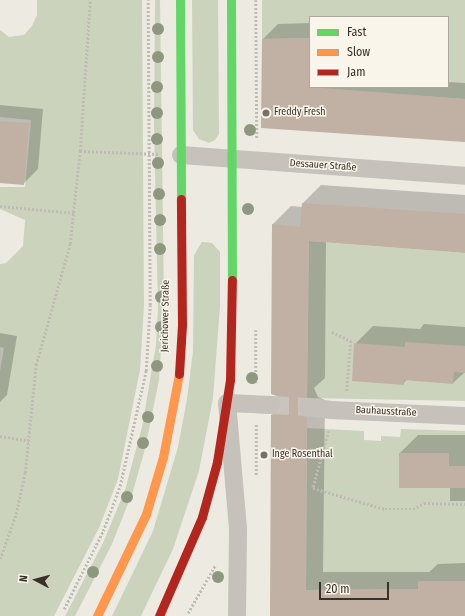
<!DOCTYPE html>
<meta charset="utf-8">
<style>
body{margin:0}
#map{position:relative;width:465px;height:616px;overflow:hidden;background:#edeae2;font-family:"Fira Sans Condensed",sans-serif}
div>[style]{position:absolute}
.green>*{inset:0;background:#cbd3bc}
.shadow>*{inset:0;background:#0003}
.building>*{inset:0;background:#c0b1a4}
.street-tunnel>*{height:18px;margin-top:-9px;transform-origin:0;background:repeating-linear-gradient(90deg,#c9c5bd 0 18px,transparent 0 27px)}
.path>*{height:2.5px;margin-top:-1.25px;transform-origin:0;background:repeating-linear-gradient(90deg,#bfbbb4 0 2px,transparent 0 4px)}
.street>*{height:18px;margin:-9px;padding:0 9px;transform-origin:9px;border-radius:9px;background:#c6c2bb}
.fast>*{height:9px;margin:-4.5px;padding:0 4.5px;transform-origin:4.5px;border-radius:4.5px;background:#63d668}
.slow>*{height:9px;margin:-4.5px;padding:0 4.5px;transform-origin:4.5px;border-radius:4.5px;background:#ff974d}
.jam>*{height:9px;margin:-4.5px;padding:0 4.5px;transform-origin:4.5px;border-radius:4.5px;background:#b3261e}
.trees>*{width:12px;height:12px;margin:-6px;border-radius:50%;background:#8e987e}
.dots>*{width:11px;height:11px;translate:-50% -50%;box-sizing:border-box;border:2px solid #faf5ea;border-radius:50%}
span{translate:-50% -50%;white-space:nowrap;text-align:center;line-height:1.15;-webkit-text-stroke:3px #faf5ea;paint-order:stroke}
.poi-label{font-size:10px;color:#383029}
.left{translate:0 -50%;text-align:left}
.street-label{font-size:10px;color:#383029}
.legend{position:absolute;left:309px;top:16px;width:140px;height:72px;box-sizing:border-box;background:#faf5ea;border:1px solid #aca69d;margin:0;padding:5px 7px;list-style:none;font-size:12px;color:#383029}
.legend li{display:flex;align-items:center;gap:8px;height:20px}
.legend b{width:20px;border:1px solid #aca69d}
.north{position:absolute;left:16px;top:560px;width:40px;height:40px;-webkit-text-stroke:3px #faf5ea;paint-order:stroke;rotate:276deg;font-size:11px;font-weight:700;line-height:16px;text-align:center;color:#383029}
.north::after{content:'';display:block;margin:auto;width:14px;height:18px;background:#383029;clip-path:polygon(50% 0,100% 100%,50% 72%,0 100%)}
.scale{position:absolute;left:319px;top:582px;width:70px;height:18px;box-sizing:border-box;border:2px solid #383029;border-top:0;padding-left:5px;font-size:12px;line-height:14px;white-space:nowrap;color:#383029;-webkit-text-stroke:3px #faf5ea;paint-order:stroke}
</style>
<div id="map">
<div class="green">
<div style="clip-path:polygon(37px 0,142px 0,144px 306px,140px 370px,118px 479px,99px 528px,54px 616px,0 616px,0 371px,4px 348px,0 347px,0 264px,6px 263px,23px 246px,25px 220px,0 209px,0 187px,25px 187px,31px 120px,0 117px,0 30px,9px 37px,24px 35px,32px 26px,37px 15px)"></div>
<div style="clip-path:polygon(155px 0,160px 0,164px 304px,159px 380px,145px 449px,133px 491px,112px 544px,75px 616px,65px 616px,103px 543px,125px 490px,142px 427px,156px 345px,158px 308px,154px 127px)"></div>
<div style="clip-path:polygon(192px 0,218px 0,219px 134px,215px 140px,209px 143px,199px 139px,193px 130px)"></div>
<div style="clip-path:polygon(262px 0,465px 0,465px 99px,320px 89px,320px 87px,448px 87px,448px 17px,310px 17px,310px 38px,262px 39px)"></div>
<div style="clip-path:polygon(309px 241px,465px 253px,465px 401px,307px 398px)"></div>
<div style="clip-path:polygon(202px 242px,212px 243px,220px 252px,220px 306px,213px 398px,199px 471px,173px 549px,141px 616px,112px 616px,153px 531px,178px 447px,187px 399px,193px 351px,194px 255px)"></div>
<div style="clip-path:polygon(307px 428px,364px 431px,364px 440px,381px 441px,381px 436px,400px 437px,401px 429px,465px 431px,465px 581px,419px 581px,418px 589px,306px 590px)"></div>
</div>
<div class="shadow">
<div style="clip-path:polygon(310px 23px,310px 87px,448px 87px,448px 82px,465px 83px,465px 141px,262px 127px,263px 39px,278px 24px)"></div>
<div style="clip-path:polygon(0 105px,43px 109px,38px 169px,23px 184px,0 182px)"></div>
<div style="clip-path:polygon(321px 185px,465px 195px,465px 252px,326px 242px,325px 378px,314px 388px,318px 397px,325px 400px,323px 572px,429px 572px,438px 564px,465px 563px,465px 616px,274px 616px,272px 416px,283px 405px,278px 396px,272px 394px,273px 224px,291px 206px,303px 207px,303px 203px)"></div>
<div style="clip-path:polygon(424px 324px,465px 327px,465px 372px,453px 383px,407px 379px,403px 384px,355px 344px,373px 326px,420px 329px)"></div>
<div style="clip-path:polygon(0 333px,17px 336px,7px 395px,0 402px)"></div>
<div style="clip-path:polygon(418px 435px,465px 435px,465px 501px,450px 501px,450px 487px,400px 453px)"></div>
</div>
<div class="building">
<div style="clip-path:polygon(310px 38px,310px 87px,465px 99px,465px 142px,261px 128px,262px 39px)"></div>
<div style="clip-path:polygon(0 121px,29px 123px,24px 185px,0 183px)"></div>
<div style="clip-path:polygon(302px 203px,465px 214px,465px 253px,309px 241px,307px 397px,299px 400px,297px 406px,300px 415px,307px 418px,306px 590px,418px 589px,418px 581px,465px 581px,465px 616px,270px 616px,271px 415px,280px 411px,281px 405px,277px 396px,271px 394px,272px 224px,300px 227px)"></div>
<div style="clip-path:polygon(405px 342px,465px 346px,465px 373px,454px 372px,453px 384px,404px 380px,404px 385px,352px 381px,354px 343px,405px 347px)"></div>
<div style="clip-path:polygon(399px 453px,449px 453px,449px 466px,465px 466px,465px 488px,399px 488px)"></div>
</div>
<div class="street-tunnel">
<div style="left:271px;top:405px;width:36px;rotate:3deg"></div>
</div>
<div class="path">
<div style="left:256px;top:0;width:139px;rotate:89.6deg"></div>
<div style="left:80px;top:151px;width:79px;rotate:2.2deg"></div>
<div style="left:0;top:206px;width:75px;rotate:5.3deg"></div>
<div style="left:256px;top:330px;width:53px;rotate:90deg"></div>
<div style="left:332px;top:332px;width:21px;rotate:25deg"></div>
<div style="left:351px;top:341px;width:50px;rotate:94.6deg"></div>
<div style="left:329px;top:431px;width:59px;rotate:105.7deg"></div>
<div style="left:313px;top:488px;width:75px;rotate:16.3deg"></div>
<div style="left:385px;top:509px;width:28px"></div>
<div style="left:413px;top:509px;width:13px;rotate:-29deg"></div>
<div style="left:424px;top:503px;width:41px;rotate:1.4deg"></div>
<div style="left:0;top:436px;width:30px;rotate:9deg"></div>
<div style="left:256px;top:475px;width:51px;rotate:-90deg"></div>
<div style="left:0;top:559px;width:48px;rotate:-70.4deg"></div>
<div style="left:16px;top:514px;width:42px;rotate:-77.6deg"></div>
<div style="left:25px;top:473px;width:109px;rotate:-84.2deg"></div>
<div style="left:36px;top:365px;width:126px;rotate:-74.3deg"></div>
<div style="left:70px;top:244px;width:94px;rotate:-83.9deg"></div>
<div style="left:80px;top:151px;width:151px;rotate:-86.2deg"></div>
<div style="left:64px;top:609px;width:87px;rotate:-63.4deg"></div>
<div style="left:103px;top:531px;width:48px;rotate:-69.3deg"></div>
<div style="left:120px;top:486px;width:118px;rotate:-77.3deg"></div>
<div style="left:146px;top:371px;width:66px;rotate:-86.5deg"></div>
<div style="left:150px;top:305px;width:305px;rotate:-90.4deg"></div>
<div style="left:188px;top:613px;width:56px;rotate:-60.3deg"></div>
</div>
<div class="street">
<div style="left:181px;top:155px;width:285px;rotate:4.2deg"></div>
<div style="left:307px;top:407px;width:23px;rotate:7deg"></div>
<div style="left:330px;top:410px;width:135px;rotate:2.5deg"></div>
<div style="left:237px;top:616px;width:88px;rotate:-89.3deg"></div>
<div style="left:238px;top:528px;width:125px;rotate:-95deg"></div>
<div style="left:227px;top:403px;width:44px;rotate:2.6deg"></div>
</div>
<div class="fast">
<div style="left:180px;top:0;width:199px;rotate:89.7deg"></div>
<div style="left:231px;top:0;width:280px;rotate:89.8deg"></div>
</div>
<div class="slow">
<div style="left:97px;top:616px;width:113px;rotate:-64.3deg"></div>
<div style="left:146px;top:514px;width:59px;rotate:-73.4deg"></div>
<div style="left:163px;top:457px;width:85px;rotate:-79.1deg"></div>
</div>
<div class="jam">
<div style="left:179px;top:374px;width:49px;rotate:-86.5deg"></div>
<div style="left:182px;top:325px;width:126px;rotate:-90.5deg"></div>
<div style="left:159px;top:616px;width:108px;rotate:-66.5deg"></div>
<div style="left:202px;top:517px;width:57px;rotate:-74.7deg"></div>
<div style="left:217px;top:462px;width:83px;rotate:-81deg"></div>
<div style="left:230px;top:380px;width:100px;rotate:-88.9deg"></div>
</div>
<div class="trees">
<div style="left:158px;top:29px"></div>
<div style="left:158px;top:57px"></div>
<div style="left:157px;top:87px"></div>
<div style="left:157px;top:113px"></div>
<div style="left:250px;top:130px"></div>
<div style="left:157px;top:139px"></div>
<div style="left:158px;top:163px"></div>
<div style="left:159px;top:194px"></div>
<div style="left:248px;top:209px"></div>
<div style="left:160px;top:220px"></div>
<div style="left:160px;top:249px"></div>
<div style="left:161px;top:297px"></div>
<div style="left:161px;top:327px"></div>
<div style="left:157px;top:366px"></div>
<div style="left:252px;top:378px"></div>
<div style="left:148px;top:417px"></div>
<div style="left:143px;top:443px"></div>
<div style="left:127px;top:497px"></div>
<div style="left:93px;top:572px"></div>
<div style="left:218px;top:577px"></div>
</div>
<div class="dots">
<div style="left:266px;top:113px;background:#77716a"></div>
<div style="left:264px;top:455px;background:#77716a"></div>
</div>
<div class="poi-label">
<span class="left" style="left:274px;top:113px">Freddy Fresh</span>
<span class="left" style="left:272px;top:455px">Inge Rosenthal</span>
</div>
<div class="street-label">
<span style="left:323px;top:166px;rotate:4deg">Dessauer Straße</span>
<span style="left:166px;top:316px;rotate:-89deg">Jerichower Straße</span>
<span style="left:386px;top:412px;rotate:3deg">Bauhausstraße</span>
</div>
<ul class="legend">
<li><b style="height:5px;background:#63d668"></b>Fast</li>
<li><b style="height:5px;background:#ff974d"></b>Slow</li>
<li><b style="height:5px;background:#b3261e"></b>Jam</li>
</ul>
<div class="north">N</div>
<div class="scale">20 m</div>
</div>
